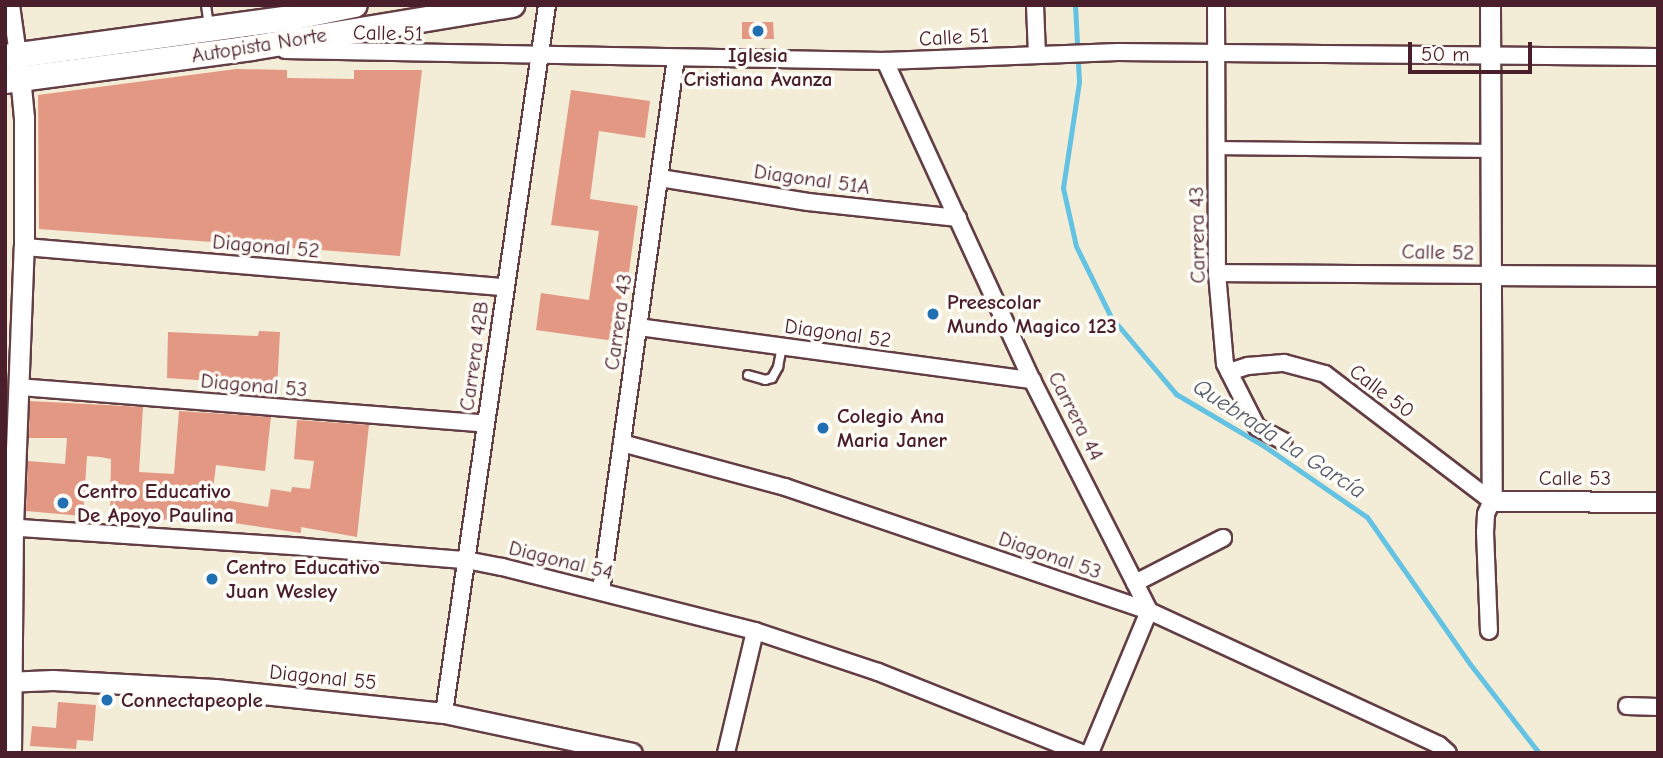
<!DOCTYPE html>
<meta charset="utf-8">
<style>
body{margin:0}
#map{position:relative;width:1663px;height:758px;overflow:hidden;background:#f3ecd7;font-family:"Comic Neue",sans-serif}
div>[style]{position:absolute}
.stream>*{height:5px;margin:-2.5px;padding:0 2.5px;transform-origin:2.5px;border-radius:2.5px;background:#64c3e2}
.building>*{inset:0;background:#e29883}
.roads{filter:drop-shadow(2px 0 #633e45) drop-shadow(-2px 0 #633e45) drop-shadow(0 2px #633e45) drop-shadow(0 -2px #633e45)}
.service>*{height:8px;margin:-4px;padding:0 4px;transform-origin:4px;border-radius:4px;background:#fff}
.pedestrian>*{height:12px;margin:-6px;padding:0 6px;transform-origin:6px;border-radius:6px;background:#fff}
.minor>*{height:16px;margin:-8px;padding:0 8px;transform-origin:8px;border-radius:8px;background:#fff}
.tertiary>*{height:19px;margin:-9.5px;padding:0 9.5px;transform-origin:9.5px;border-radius:9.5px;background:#fff}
.primary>*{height:24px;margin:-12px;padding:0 12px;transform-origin:12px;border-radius:12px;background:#fff}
.dots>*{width:19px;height:19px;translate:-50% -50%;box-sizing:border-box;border:4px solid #fdfcf7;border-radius:50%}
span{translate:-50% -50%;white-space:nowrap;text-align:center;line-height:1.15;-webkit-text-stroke:7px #fdfcf7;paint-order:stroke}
.street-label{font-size:21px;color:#4a1f2b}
.poi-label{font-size:21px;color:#4a1f2b;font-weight:700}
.left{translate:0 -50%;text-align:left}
.water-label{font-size:23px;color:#53586b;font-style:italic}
.frame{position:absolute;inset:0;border:7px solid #4a1f2b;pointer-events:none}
.scale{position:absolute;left:1408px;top:42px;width:124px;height:32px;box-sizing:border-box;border:4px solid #4a1f2b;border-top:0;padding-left:9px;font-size:21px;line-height:24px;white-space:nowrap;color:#4a1f2b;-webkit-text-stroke:5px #fdfcf7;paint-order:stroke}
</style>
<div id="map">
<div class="stream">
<div style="left:1075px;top:5px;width:77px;rotate:87deg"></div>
<div style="left:1079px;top:82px;width:107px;rotate:98.6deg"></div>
<div style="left:1063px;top:188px;width:59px;rotate:77.4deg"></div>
<div style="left:1076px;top:246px;width:79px;rotate:63.8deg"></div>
<div style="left:1111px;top:317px;width:101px;rotate:49.8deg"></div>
<div style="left:1176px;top:394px;width:102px;rotate:30.6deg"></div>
<div style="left:1264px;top:446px;width:125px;rotate:34.6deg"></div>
<div style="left:1367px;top:517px;width:179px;rotate:55deg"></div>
<div style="left:1470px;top:664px;width:113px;rotate:52.2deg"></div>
</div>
<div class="building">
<div style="clip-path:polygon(742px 22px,773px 22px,774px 39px,742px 39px)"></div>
<div style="clip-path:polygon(236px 69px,287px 70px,287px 78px,354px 79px,354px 70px,422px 70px,400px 256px,39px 229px,38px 95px)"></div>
<div style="clip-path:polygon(571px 90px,650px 101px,645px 138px,599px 131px,590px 199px,638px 206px,626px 294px,622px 293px,615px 341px,536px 330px,541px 293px,589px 300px,599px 231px,551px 225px)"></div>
<div style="clip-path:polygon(259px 331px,280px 332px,277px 389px,274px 389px,273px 397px,256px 395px,256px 384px,167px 378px,168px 332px,258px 336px)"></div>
<div style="clip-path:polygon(30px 401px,143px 407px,139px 472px,174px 474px,179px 411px,271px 417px,265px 471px,216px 465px,212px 498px,268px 507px,271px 489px,291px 492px,292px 487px,310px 489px,314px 461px,294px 459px,297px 420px,369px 425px,357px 537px,301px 527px,301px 533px,234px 523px,110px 517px,111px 459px,100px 457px,87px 456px,83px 516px,26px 511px,28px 461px,65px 464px,67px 438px,29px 438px)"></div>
<div style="clip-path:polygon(58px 702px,96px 705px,93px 741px,77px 740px,76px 749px,30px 746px,32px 726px,56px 728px)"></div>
</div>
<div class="roads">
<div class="service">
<div style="left:206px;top:5px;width:21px;rotate:82deg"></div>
<div style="left:748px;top:375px;width:18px;rotate:16deg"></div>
<div style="left:765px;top:380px;width:7px;rotate:-16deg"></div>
<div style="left:772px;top:378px;width:13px;rotate:-61deg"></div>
<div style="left:778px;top:367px;width:21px;rotate:-79deg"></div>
</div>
<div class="pedestrian">
<div style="left:1217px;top:148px;width:273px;rotate:0.6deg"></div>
</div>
<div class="minor">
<div style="left:11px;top:5px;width:50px;rotate:82deg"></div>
<div style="left:1035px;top:5px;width:49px;rotate:87.7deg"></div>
<div style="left:1216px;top:5px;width:268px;rotate:89.8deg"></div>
<div style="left:1217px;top:273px;width:91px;rotate:85deg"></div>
<div style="left:1225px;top:364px;width:71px;rotate:63.1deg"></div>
<div style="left:1257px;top:427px;width:30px;rotate:28deg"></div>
<div style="left:285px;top:50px;width:600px;rotate:1.05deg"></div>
<div style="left:885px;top:61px;width:233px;rotate:-2.2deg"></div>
<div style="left:1118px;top:52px;width:540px;rotate:0.53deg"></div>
<div style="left:885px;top:61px;width:351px;rotate:65.3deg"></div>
<div style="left:1032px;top:380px;width:259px;rotate:63.1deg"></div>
<div style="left:1149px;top:611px;width:154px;rotate:112.6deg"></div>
<div style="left:660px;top:178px;width:150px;rotate:9.2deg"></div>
<div style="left:808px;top:202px;width:151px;rotate:6.1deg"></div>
<div style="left:24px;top:247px;width:483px;rotate:4.8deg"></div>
<div style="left:1217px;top:273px;width:274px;rotate:0.4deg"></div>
<div style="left:638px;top:327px;width:398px;rotate:7.7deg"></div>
<div style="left:1229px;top:372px;width:20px;rotate:-18deg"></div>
<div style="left:1248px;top:366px;width:36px;rotate:-5deg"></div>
<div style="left:1284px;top:363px;width:42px;rotate:15deg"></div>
<div style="left:1325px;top:374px;width:210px;rotate:37.3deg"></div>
<div style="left:1492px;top:501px;width:14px;rotate:115deg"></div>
<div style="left:1486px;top:514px;width:18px;rotate:93deg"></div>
<div style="left:1485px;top:532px;width:99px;rotate:87.7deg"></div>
<div style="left:19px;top:387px;width:468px;rotate:4.5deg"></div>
<div style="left:622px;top:443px;width:169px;rotate:15.1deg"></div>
<div style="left:785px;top:487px;width:385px;rotate:18.8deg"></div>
<div style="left:1149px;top:611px;width:319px;rotate:24.8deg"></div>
<div style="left:1439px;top:745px;width:12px;rotate:42deg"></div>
<div style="left:5px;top:527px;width:299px;rotate:3.8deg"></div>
<div style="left:303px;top:547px;width:164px;rotate:4.6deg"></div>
<div style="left:466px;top:560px;width:37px;rotate:11deg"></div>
<div style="left:502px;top:567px;width:261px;rotate:14.2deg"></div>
<div style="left:755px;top:631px;width:130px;rotate:18.4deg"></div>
<div style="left:878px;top:672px;width:219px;rotate:21.7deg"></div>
<div style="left:1135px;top:583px;width:99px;rotate:-27.1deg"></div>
<div style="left:601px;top:591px;width:538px;rotate:-81.99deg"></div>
<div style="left:1627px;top:706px;width:31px;rotate:2deg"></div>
<div style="left:444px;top:713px;width:715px;rotate:-81.72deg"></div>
<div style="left:726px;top:753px;width:125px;rotate:-76.6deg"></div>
</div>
<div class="tertiary">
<div style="left:1490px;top:5px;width:496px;rotate:89.8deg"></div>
<div style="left:1492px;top:501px;width:166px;rotate:0.3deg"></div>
<div style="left:1491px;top:275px;width:167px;rotate:0.3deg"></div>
<div style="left:5px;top:682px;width:48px;rotate:-2.4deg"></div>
<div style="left:53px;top:680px;width:162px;rotate:3.2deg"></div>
<div style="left:215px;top:689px;width:230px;rotate:6deg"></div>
<div style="left:444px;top:713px;width:192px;rotate:12deg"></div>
<div style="left:11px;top:753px;width:226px;rotate:-89.5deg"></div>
<div style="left:13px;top:527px;width:280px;rotate:-87.8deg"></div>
<div style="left:24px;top:247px;width:129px;rotate:-90deg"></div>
<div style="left:24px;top:118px;width:53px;rotate:-95.4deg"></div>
</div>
<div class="primary">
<div style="left:5px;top:57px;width:289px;rotate:-7.8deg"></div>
<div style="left:291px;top:18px;width:65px;rotate:-11.5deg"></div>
<div style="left:5px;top:81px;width:249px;rotate:-7.6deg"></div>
<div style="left:252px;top:48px;width:264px;rotate:-9.4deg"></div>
</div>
</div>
<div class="dots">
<div style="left:758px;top:31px;background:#1f6fb2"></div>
<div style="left:933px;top:314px;background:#1f6fb2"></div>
<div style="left:823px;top:428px;background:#1f6fb2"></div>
<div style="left:63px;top:503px;background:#1f6fb2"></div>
<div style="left:212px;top:579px;background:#1f6fb2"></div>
<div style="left:107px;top:700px;background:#1f6fb2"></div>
</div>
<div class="street-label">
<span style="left:388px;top:33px;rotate:1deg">Calle 51</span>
<span style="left:954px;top:37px;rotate:-3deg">Calle 51</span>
<span style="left:259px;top:45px;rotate:-9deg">Autopista Norte</span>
<span style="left:812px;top:179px;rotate:8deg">Diagonal 51A</span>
<span style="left:1197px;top:235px;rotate:-91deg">Carrera 43</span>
<span style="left:266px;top:246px;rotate:5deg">Diagonal 52</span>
<span style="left:1438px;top:252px;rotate:1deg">Calle 52</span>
<span style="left:618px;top:322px;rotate:-82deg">Carrera 43</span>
<span style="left:838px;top:333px;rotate:8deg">Diagonal 52</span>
<span style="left:474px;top:356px;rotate:-82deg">Carrera 42B</span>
<span style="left:254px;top:385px;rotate:5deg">Diagonal 53</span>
<span style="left:1382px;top:391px;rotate:37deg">Calle 50</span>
<span style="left:1076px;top:416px;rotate:63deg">Carrera 44</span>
<span style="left:1575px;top:478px">Calle 53</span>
<span style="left:1050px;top:555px;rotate:19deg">Diagonal 53</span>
<span style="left:561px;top:560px;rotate:14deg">Diagonal 54</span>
<span style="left:323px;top:677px;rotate:6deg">Diagonal 55</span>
</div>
<div class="poi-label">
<span style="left:758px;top:67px">Iglesia<br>Cristiana Avanza</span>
<span class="left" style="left:947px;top:314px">Preescolar<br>Mundo Magico 123</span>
<span class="left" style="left:837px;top:428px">Colegio Ana<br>Maria Janer</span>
<span class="left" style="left:77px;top:503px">Centro Educativo<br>De Apoyo Paulina</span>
<span class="left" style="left:226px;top:579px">Centro Educativo<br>Juan Wesley</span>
<span class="left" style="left:121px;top:700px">Connectapeople</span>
</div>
<div class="water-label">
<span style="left:1279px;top:439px;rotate:33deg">Quebrada La García</span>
</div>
<div class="frame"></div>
<div class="scale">50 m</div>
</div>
